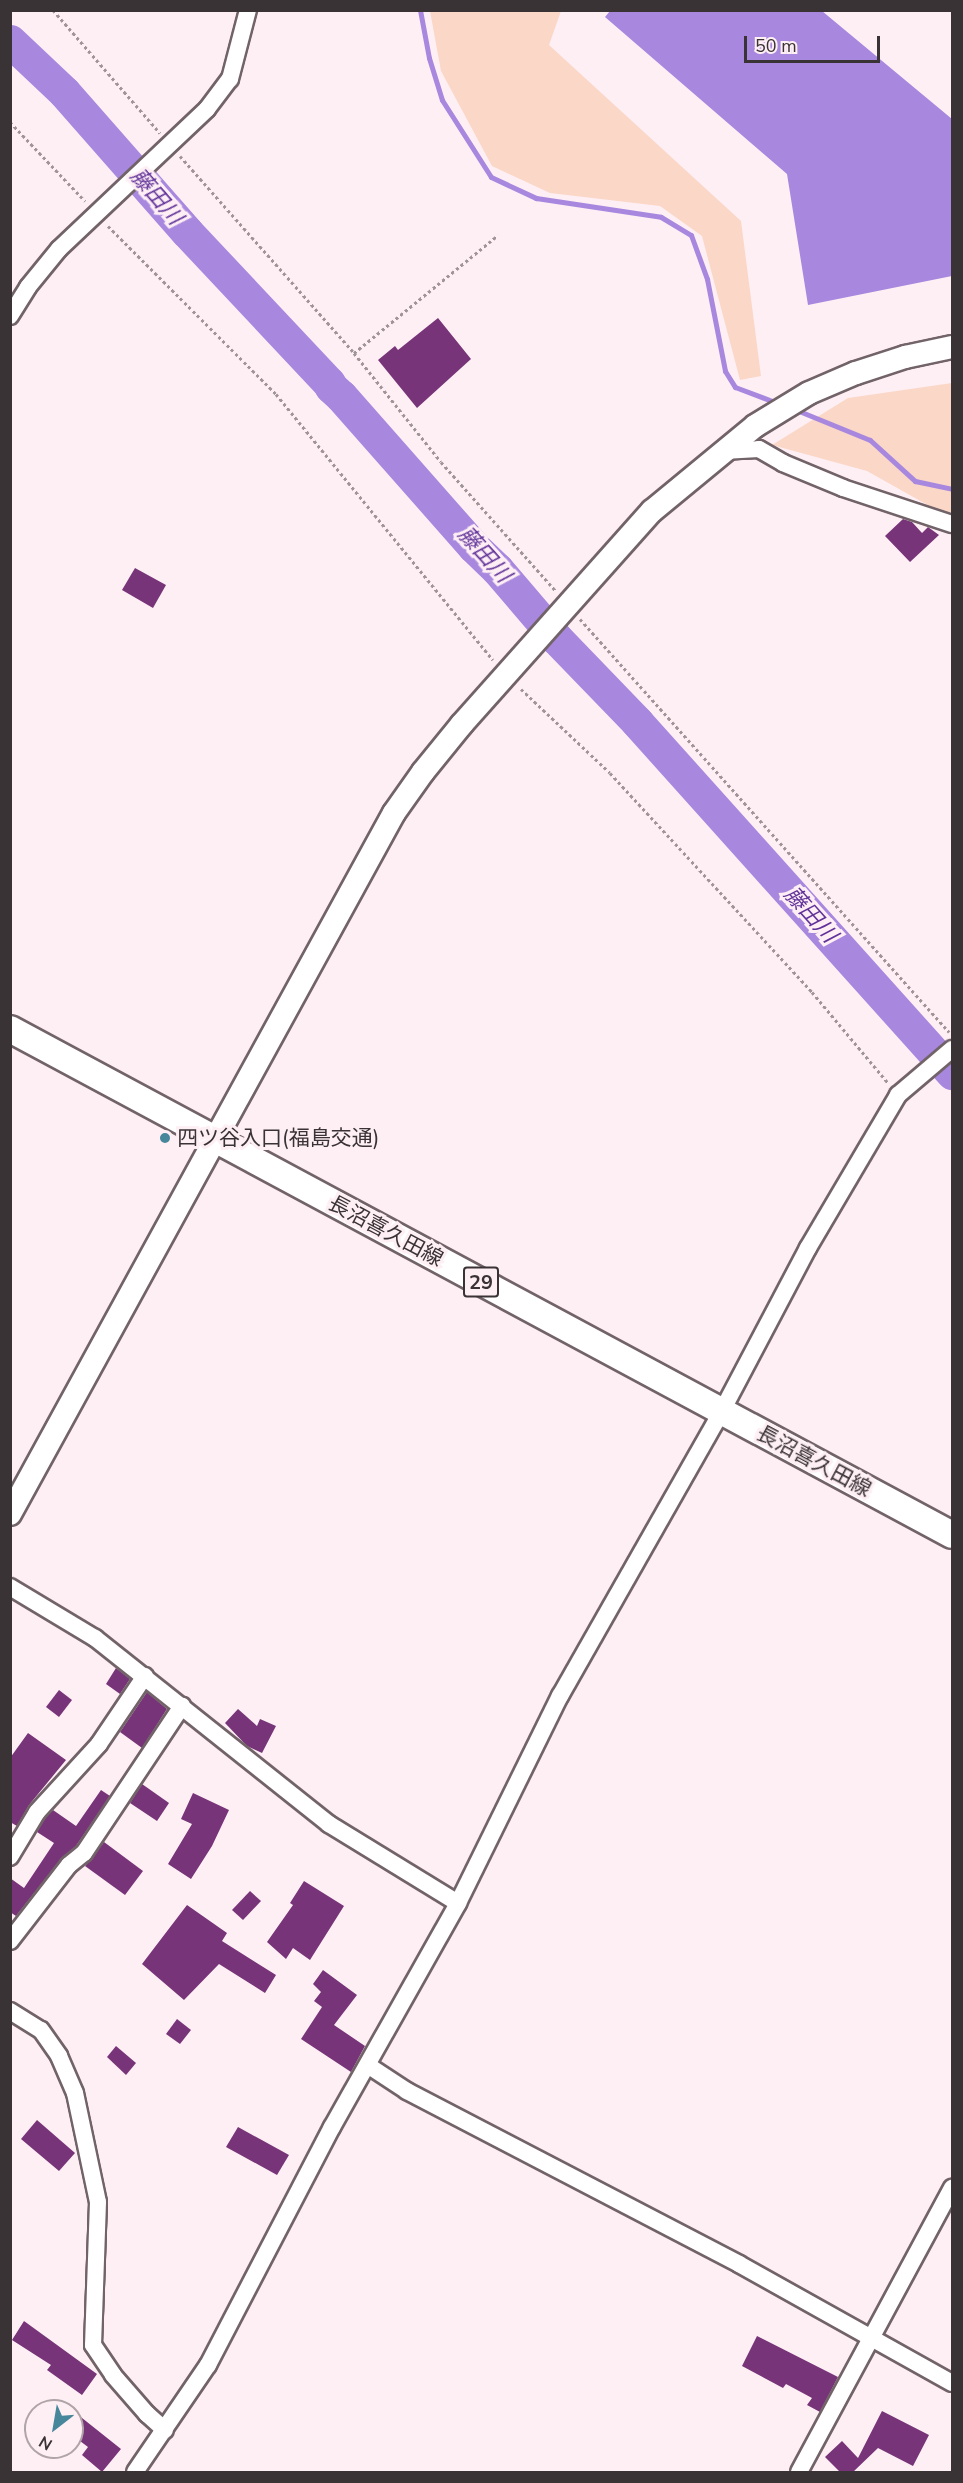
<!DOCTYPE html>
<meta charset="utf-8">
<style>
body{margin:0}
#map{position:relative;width:963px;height:2483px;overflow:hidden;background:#feeff4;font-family:"Nunito Sans","Noto Sans JP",sans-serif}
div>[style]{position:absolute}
.green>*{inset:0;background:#fbd7c7}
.water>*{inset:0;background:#a887df}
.stream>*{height:5px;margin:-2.5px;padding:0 2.5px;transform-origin:2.5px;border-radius:2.5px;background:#a887df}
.river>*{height:33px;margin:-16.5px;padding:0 16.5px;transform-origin:16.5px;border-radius:16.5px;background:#a887df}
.building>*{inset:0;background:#773478}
.path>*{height:3px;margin-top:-1.5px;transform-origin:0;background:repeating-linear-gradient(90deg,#a09499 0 3px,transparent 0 6px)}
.roads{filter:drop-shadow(2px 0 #726369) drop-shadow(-2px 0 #726369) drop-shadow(0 2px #726369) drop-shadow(0 -2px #726369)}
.street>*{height:16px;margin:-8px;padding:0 8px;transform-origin:8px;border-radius:8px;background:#fff}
.secondary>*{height:22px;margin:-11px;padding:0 11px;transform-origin:11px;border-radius:11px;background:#fff}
.primary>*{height:26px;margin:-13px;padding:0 13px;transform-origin:13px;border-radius:13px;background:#fff}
.dots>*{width:16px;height:16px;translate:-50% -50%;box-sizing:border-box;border:3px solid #feeff4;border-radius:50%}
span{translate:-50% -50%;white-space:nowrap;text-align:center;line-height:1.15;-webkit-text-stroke:6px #feeff4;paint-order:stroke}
.shield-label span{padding:2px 4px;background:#feeff4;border:2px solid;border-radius:4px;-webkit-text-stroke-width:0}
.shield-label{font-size:20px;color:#3a3336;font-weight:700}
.poi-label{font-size:21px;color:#3a3336}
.left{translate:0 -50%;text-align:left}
.street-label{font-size:21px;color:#3a3336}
.water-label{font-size:22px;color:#61339a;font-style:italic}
.frame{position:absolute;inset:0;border:12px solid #3a3336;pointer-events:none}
.north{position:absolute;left:24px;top:2399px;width:60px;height:60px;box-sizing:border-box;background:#feeff4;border:2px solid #b0a4a8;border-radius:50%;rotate:211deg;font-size:16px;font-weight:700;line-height:24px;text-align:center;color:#3a3336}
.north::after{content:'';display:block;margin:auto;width:21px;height:27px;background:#47879b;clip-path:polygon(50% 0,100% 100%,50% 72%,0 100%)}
.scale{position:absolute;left:744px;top:36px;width:136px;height:27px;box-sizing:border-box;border:3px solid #3a3336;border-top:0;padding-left:8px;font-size:18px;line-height:21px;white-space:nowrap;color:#3a3336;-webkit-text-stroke:4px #feeff4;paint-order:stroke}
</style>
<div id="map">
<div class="green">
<div style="clip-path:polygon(430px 11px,561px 11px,549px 45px,741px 221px,761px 376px,740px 380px,702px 236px,660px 206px,550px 193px,492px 166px,441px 71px)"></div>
<div style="clip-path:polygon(952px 383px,952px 512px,940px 512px,867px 471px,772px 445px,848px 398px)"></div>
</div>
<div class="water">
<div style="clip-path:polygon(610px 11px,822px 11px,952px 119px,952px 276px,808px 305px,787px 174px,605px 17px)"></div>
</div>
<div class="stream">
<div style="left:420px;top:10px;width:49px;rotate:79.4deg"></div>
<div style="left:429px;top:58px;width:44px;rotate:72.8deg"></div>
<div style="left:442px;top:100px;width:91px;rotate:57.5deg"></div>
<div style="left:491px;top:177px;width:50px;rotate:25deg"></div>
<div style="left:536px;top:198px;width:126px;rotate:8.6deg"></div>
<div style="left:661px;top:217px;width:35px;rotate:31deg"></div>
<div style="left:691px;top:235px;width:47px;rotate:70deg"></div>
<div style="left:707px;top:279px;width:94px;rotate:78.9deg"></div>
<div style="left:725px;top:371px;width:19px;rotate:58deg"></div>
<div style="left:735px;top:387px;width:48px;rotate:20.7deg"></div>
<div style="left:794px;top:409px;width:82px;rotate:22.2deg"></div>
<div style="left:870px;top:440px;width:61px;rotate:42.3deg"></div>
<div style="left:915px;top:481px;width:38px;rotate:12deg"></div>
</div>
<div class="river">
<div style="left:10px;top:41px;width:74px;rotate:43.4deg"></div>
<div style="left:64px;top:92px;width:186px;rotate:48.7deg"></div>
<div style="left:187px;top:232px;width:207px;rotate:46.8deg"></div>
<div style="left:329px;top:383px;width:4px;rotate:63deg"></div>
<div style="left:331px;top:387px;width:13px;rotate:42deg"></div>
<div style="left:341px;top:396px;width:201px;rotate:48.6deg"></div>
<div style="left:474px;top:547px;width:32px;rotate:44deg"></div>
<div style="left:497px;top:569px;width:91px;rotate:49.5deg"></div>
<div style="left:556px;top:638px;width:117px;rotate:46deg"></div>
<div style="left:637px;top:722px;width:472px;rotate:48.1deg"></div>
</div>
<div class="building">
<div style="clip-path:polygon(438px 318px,471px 359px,417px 408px,378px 360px,395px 346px,398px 350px)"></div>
<div style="clip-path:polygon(903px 519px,912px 522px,922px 533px,928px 527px,939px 535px,910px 562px,885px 536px)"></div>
<div style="clip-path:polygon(135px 568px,166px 585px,153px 608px,122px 590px)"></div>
<div style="clip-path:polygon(116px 1668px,130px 1679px,120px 1694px,106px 1684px)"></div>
<div style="clip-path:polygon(59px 1690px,72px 1700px,59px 1717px,46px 1707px)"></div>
<div style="clip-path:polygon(147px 1692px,167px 1709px,142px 1748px,120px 1732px)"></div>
<div style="clip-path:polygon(238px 1709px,257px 1726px,260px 1719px,276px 1726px,262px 1753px,247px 1746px,225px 1723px)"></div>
<div style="clip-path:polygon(28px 1733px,66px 1760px,29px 1805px,17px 1826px,10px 1822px,10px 1758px)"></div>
<div style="clip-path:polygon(142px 1784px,169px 1803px,157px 1821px,130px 1803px)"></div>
<div style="clip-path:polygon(101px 1790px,110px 1796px,76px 1846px,61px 1859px,16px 1916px,10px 1912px,10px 1878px,24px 1888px,54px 1843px,37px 1832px,45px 1818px,53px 1810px,76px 1826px)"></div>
<div style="clip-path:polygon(193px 1793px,229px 1810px,212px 1846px,191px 1879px,168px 1864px,192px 1824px,181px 1819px)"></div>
<div style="clip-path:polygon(104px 1842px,143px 1871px,125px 1895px,85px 1866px)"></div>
<div style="clip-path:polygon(304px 1881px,344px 1906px,310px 1960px,293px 1948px,286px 1959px,267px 1942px,293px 1905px,290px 1903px)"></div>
<div style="clip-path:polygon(250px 1891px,261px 1901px,243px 1920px,232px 1910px)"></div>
<div style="clip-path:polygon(187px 1905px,227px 1933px,222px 1941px,276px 1975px,265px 1993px,219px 1964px,184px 2000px,142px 1964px)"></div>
<div style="clip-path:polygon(323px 1970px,357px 1995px,334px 2025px,365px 2046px,351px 2072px,301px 2039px,322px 2007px,314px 2001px,321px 1992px,313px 1984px)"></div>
<div style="clip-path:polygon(177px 2019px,191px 2030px,180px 2044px,166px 2034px)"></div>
<div style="clip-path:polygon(116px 2046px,136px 2063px,126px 2075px,107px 2057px)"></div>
<div style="clip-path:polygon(37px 2120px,75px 2153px,59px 2171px,21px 2139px)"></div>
<div style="clip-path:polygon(238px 2127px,289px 2155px,277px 2175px,226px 2147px)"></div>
<div style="clip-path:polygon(24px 2321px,97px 2374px,82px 2395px,47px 2370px,51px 2365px,12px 2340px)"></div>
<div style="clip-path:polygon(757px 2336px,838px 2377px,820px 2412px,807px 2405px,812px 2398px,786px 2384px,783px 2388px,742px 2366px)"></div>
<div style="clip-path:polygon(72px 2410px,121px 2449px,102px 2472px,82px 2455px,88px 2447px,72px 2435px)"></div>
<div style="clip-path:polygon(882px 2411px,929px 2435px,913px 2466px,878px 2448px,853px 2472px,840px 2472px,825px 2457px,842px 2441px,858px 2458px)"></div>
</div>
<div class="path">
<div style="left:53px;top:10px;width:163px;rotate:49deg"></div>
<div style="left:10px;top:122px;width:109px;rotate:46.5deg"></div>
<div style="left:180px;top:156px;width:263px;rotate:48.5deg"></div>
<div style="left:354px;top:353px;width:139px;rotate:51.4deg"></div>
<div style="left:441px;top:462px;width:173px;rotate:48.3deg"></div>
<div style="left:108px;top:226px;width:238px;rotate:45deg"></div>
<div style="left:276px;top:394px;width:343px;rotate:50.8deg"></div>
<div style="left:354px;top:353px;width:186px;rotate:-39.3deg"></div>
<div style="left:580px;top:619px;width:554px;rotate:48.22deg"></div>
<div style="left:521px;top:689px;width:122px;rotate:43.3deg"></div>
<div style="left:610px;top:773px;width:298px;rotate:47.3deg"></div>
<div style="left:812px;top:992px;width:119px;rotate:50.1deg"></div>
</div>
<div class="roads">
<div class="street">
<div style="left:10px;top:316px;width:34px;rotate:-58deg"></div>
<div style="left:28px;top:287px;width:49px;rotate:-50.8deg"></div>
<div style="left:59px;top:249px;width:204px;rotate:-43.4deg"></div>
<div style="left:207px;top:109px;width:38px;rotate:-53deg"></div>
<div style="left:230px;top:79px;width:71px;rotate:-75.4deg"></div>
<div style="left:723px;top:451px;width:36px;rotate:-3deg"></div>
<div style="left:759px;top:449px;width:28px;rotate:30deg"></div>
<div style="left:783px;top:463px;width:65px;rotate:22.6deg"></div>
<div style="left:843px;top:488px;width:115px;rotate:18.3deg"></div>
<div style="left:10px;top:1587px;width:99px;rotate:31deg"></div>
<div style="left:95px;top:1638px;width:299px;rotate:38.5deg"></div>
<div style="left:329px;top:1824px;width:151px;rotate:31.5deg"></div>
<div style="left:10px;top:1857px;width:52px;rotate:-59deg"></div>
<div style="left:37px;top:1812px;width:92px;rotate:-47.6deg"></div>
<div style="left:99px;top:1744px;width:82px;rotate:-55.9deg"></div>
<div style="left:10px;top:1941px;width:96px;rotate:-52.2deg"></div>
<div style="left:69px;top:1865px;width:19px;rotate:-39deg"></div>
<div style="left:84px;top:1853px;width:177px;rotate:-56.3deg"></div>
<div style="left:10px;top:2011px;width:36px;rotate:32deg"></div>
<div style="left:41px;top:2030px;width:32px;rotate:55deg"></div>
<div style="left:59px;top:2056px;width:40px;rotate:66.6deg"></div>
<div style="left:75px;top:2093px;width:111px;rotate:78.1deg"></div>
<div style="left:98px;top:2202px;width:143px;rotate:92deg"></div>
<div style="left:93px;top:2345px;width:36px;rotate:56deg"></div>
<div style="left:113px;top:2375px;width:52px;rotate:48.9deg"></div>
<div style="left:147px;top:2414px;width:24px;rotate:42deg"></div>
<div style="left:369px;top:2066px;width:45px;rotate:33.3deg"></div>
<div style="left:407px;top:2091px;width:374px;rotate:27.5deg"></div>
<div style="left:739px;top:2264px;width:244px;rotate:29.2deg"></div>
<div style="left:135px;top:2472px;width:130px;rotate:-55.7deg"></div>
<div style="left:208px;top:2365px;width:268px;rotate:-62.5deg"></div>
<div style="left:332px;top:2127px;width:257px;rotate:-60.6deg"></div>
<div style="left:458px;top:1903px;width:231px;rotate:-63.8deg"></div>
<div style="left:560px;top:1696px;width:328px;rotate:-60.4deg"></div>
<div style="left:722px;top:1411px;width:184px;rotate:-62.2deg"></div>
<div style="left:808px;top:1248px;width:178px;rotate:-59.5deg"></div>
<div style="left:898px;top:1095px;width:71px;rotate:-40.4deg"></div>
<div style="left:799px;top:2472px;width:323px;rotate:-61.7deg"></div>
</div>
<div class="secondary">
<div style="left:10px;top:1514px;width:799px;rotate:-61.29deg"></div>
<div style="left:394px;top:813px;width:50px;rotate:-54.7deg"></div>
<div style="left:423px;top:772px;width:62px;rotate:-50.9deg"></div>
<div style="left:462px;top:724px;width:285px;rotate:-48.3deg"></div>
<div style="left:652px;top:511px;width:134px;rotate:-39.5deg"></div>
<div style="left:755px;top:426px;width:63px;rotate:-31.4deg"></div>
<div style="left:809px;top:393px;width:51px;rotate:-23.1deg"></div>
<div style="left:856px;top:373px;width:52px;rotate:-18.1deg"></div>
<div style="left:905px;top:357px;width:48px;rotate:-12deg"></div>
</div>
<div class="primary">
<div style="left:10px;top:1029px;width:1069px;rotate:28.24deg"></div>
</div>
</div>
<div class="dots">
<div style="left:165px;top:1138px;background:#47879b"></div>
</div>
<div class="shield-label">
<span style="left:481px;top:1282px">29</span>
</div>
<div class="poi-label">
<span class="left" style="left:177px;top:1138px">四ツ谷入口(福島交通)</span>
</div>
<div class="street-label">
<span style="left:386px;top:1231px;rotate:28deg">長沼喜久田線</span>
<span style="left:814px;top:1461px;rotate:28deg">長沼喜久田線</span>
</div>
<div class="water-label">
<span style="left:156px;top:197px;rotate:49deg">藤田川</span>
<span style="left:484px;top:555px;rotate:48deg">藤田川</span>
<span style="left:810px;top:915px;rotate:48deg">藤田川</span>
</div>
<div class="frame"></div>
<div class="north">N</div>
<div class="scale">50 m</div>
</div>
